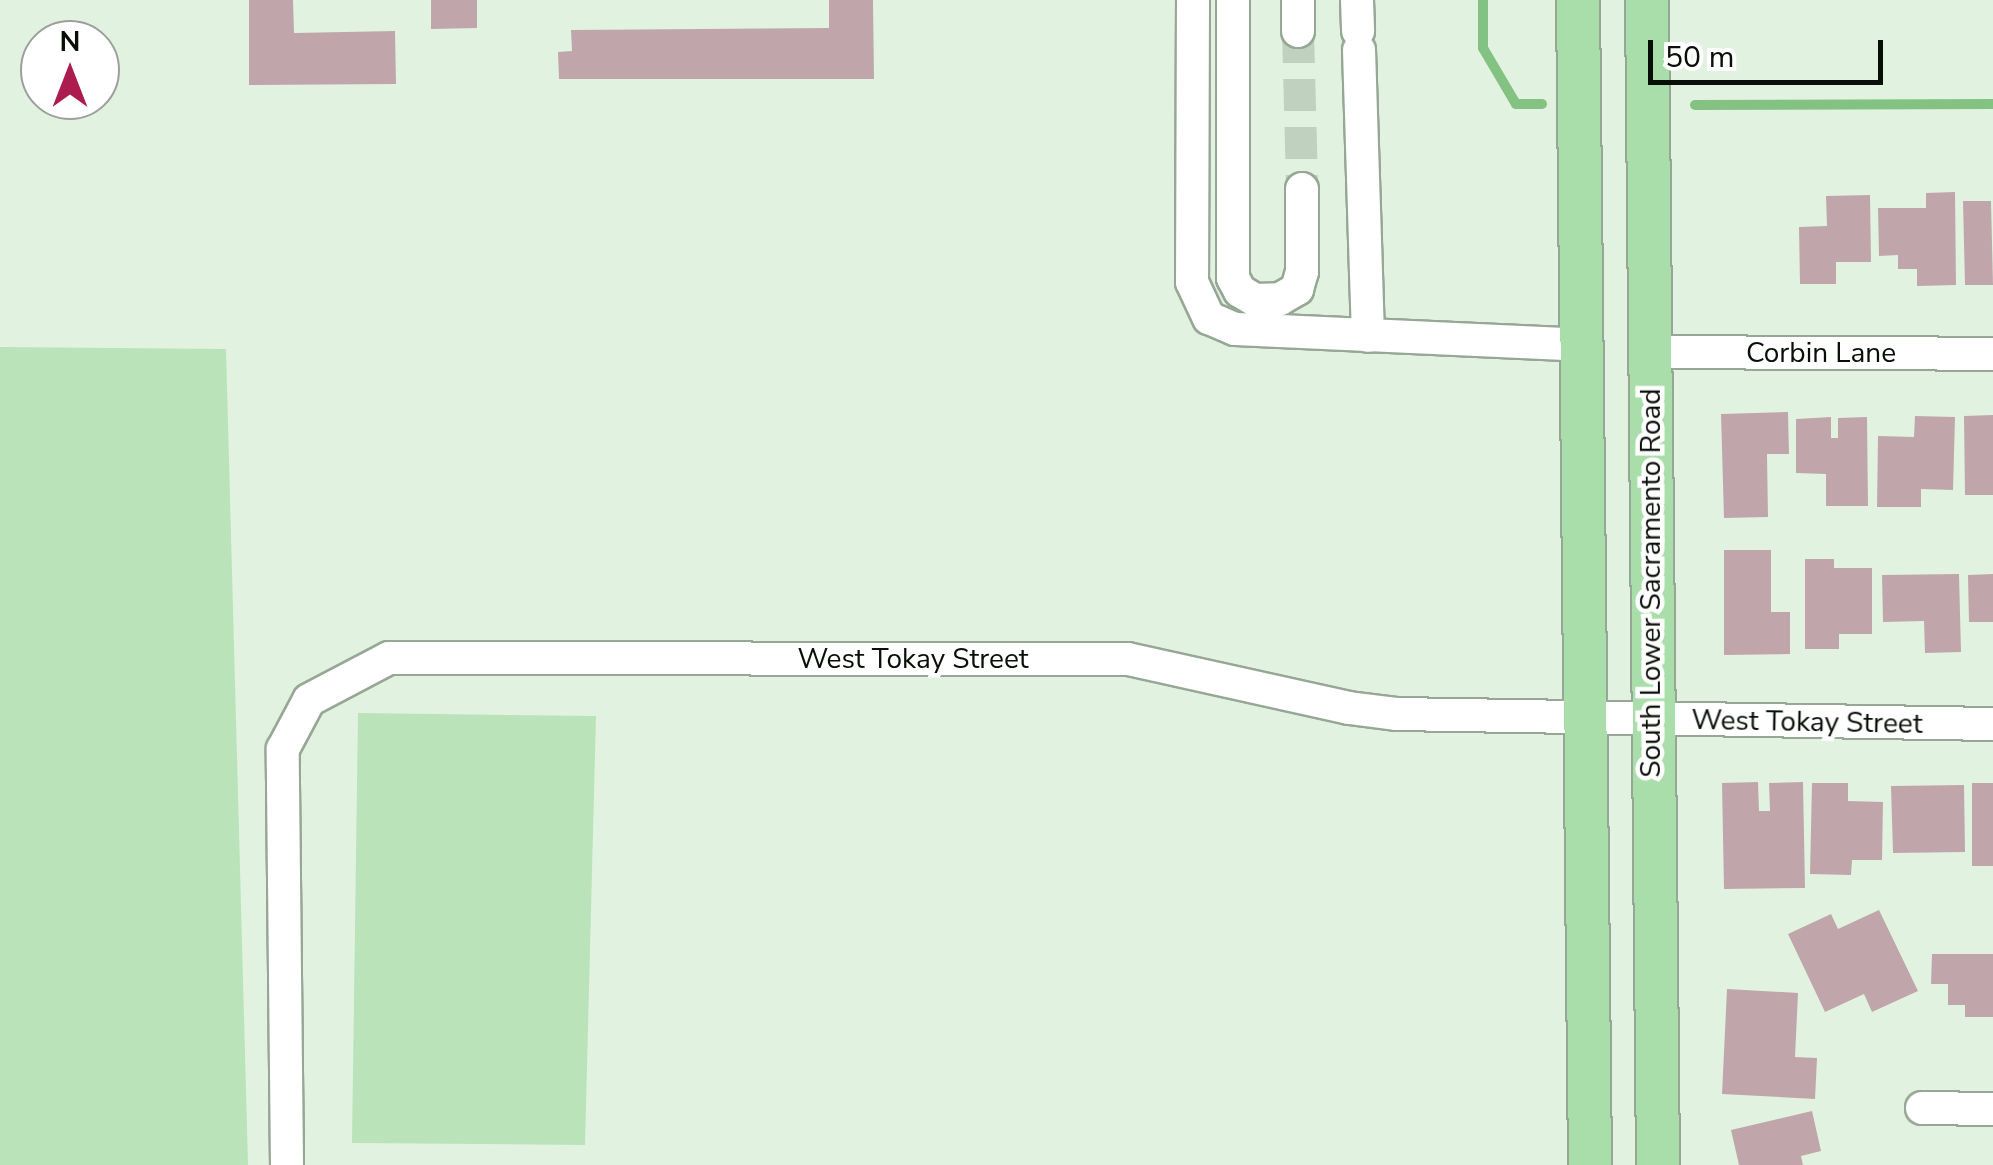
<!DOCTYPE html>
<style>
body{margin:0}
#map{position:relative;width:1993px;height:1165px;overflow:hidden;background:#e1f3e0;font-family:"Nunito Sans",sans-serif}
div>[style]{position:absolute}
.green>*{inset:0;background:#bae3b9}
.stream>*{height:10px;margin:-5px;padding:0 5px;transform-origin:5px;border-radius:5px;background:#83c282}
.building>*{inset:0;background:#c0a6aa}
.minor-tunnel>*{height:32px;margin-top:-16px;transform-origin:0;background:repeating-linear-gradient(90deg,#c0d1c0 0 32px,transparent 0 48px)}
.roads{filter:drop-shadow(2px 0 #97a796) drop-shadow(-2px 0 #97a796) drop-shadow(0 2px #97a796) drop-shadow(0 -2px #97a796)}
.minor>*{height:32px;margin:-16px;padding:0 16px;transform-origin:16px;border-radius:16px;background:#fff}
.major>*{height:42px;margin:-21px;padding:0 21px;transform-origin:21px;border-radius:21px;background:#a9ddaa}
span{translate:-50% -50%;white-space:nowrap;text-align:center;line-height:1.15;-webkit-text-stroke:9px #fff;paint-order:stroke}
.street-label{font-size:28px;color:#080e08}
.north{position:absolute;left:20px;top:20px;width:100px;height:100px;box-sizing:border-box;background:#fff;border:2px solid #9c9f9c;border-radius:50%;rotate:0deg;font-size:28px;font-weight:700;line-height:40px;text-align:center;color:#080e08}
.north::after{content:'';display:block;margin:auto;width:35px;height:45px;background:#ad1c4e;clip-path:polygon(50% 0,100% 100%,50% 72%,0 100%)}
.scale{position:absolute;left:1648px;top:40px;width:235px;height:45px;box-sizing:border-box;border:5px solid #080e08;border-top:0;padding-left:12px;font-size:30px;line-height:35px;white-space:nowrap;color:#080e08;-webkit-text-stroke:8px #fff;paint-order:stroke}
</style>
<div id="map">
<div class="green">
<div style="clip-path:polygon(0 347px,226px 349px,248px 1165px,0 1165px)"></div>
<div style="clip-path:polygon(358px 713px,596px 716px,585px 1145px,352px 1143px)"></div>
</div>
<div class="stream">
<div style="left:1483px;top:0;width:48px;rotate:90deg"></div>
<div style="left:1483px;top:48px;width:65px;rotate:59.5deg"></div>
<div style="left:1516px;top:104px;width:26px"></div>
<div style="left:1695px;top:105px;width:298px;rotate:-0.2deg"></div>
</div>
<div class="building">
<div style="clip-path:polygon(249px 0,293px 0,294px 33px,395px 31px,396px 84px,249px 85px)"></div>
<div style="clip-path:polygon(431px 0,477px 0,477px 28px,431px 29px)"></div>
<div style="clip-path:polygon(829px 0,873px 0,874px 79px,559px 79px,558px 52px,572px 51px,571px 30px,829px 28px)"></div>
<div style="clip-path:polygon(1955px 192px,1956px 285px,1917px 286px,1917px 269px,1898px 269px,1898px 255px,1879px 256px,1878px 208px,1926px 208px,1926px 193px)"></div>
<div style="clip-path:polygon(1870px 195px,1871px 262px,1836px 262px,1836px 284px,1800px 284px,1799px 227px,1827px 226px,1826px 196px)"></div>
<div style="clip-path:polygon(1963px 201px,1991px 201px,1993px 285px,1965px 285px)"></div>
<div style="clip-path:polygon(1788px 412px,1789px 454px,1767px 454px,1768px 517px,1724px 518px,1721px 414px)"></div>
<div style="clip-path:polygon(1993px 415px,1993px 495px,1965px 495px,1964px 416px)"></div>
<div style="clip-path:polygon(1915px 416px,1955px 417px,1953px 490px,1921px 489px,1921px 507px,1877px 507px,1878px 436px,1914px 437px)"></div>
<div style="clip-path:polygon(1831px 417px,1831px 438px,1838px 438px,1838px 418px,1867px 417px,1868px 506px,1826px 506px,1826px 474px,1796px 473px,1796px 419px)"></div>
<div style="clip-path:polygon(1724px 550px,1771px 550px,1771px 612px,1790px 612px,1790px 654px,1724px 655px)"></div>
<div style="clip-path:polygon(1805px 559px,1834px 559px,1834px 568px,1872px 568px,1872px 634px,1839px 634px,1839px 649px,1805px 649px)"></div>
<div style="clip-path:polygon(1959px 574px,1961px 652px,1925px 653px,1924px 621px,1883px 622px,1882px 575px)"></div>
<div style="clip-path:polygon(1993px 574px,1993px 622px,1969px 622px,1968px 575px)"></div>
<div style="clip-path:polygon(1758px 782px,1759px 811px,1770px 811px,1769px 783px,1803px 782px,1805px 888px,1724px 889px,1722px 783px)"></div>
<div style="clip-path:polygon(1812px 783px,1848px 783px,1848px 801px,1883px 802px,1882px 860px,1852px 860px,1851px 875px,1810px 874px)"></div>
<div style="clip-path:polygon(1972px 783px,1993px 783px,1993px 866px,1972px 866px)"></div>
<div style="clip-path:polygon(1964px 785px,1965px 852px,1893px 853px,1891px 786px)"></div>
<div style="clip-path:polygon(1879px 910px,1918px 991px,1872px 1012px,1864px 994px,1825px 1012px,1788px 934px,1831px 914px,1838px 929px)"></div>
<div style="clip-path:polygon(1932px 954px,1993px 954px,1993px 1017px,1965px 1017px,1965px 1005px,1948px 1005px,1948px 984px,1931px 984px)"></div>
<div style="clip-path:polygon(1727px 989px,1798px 993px,1795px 1057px,1817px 1058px,1815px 1099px,1722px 1094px)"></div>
<div style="clip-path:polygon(1812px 1111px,1821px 1151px,1801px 1156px,1803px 1165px,1739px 1165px,1731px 1130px)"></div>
</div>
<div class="minor-tunnel">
<div style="left:1298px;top:31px;width:158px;rotate:88.5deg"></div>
</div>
<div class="roads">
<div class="minor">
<div style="left:1193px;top:0;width:282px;rotate:90.2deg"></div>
<div style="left:1192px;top:282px;width:40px;rotate:65deg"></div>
<div style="left:1209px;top:318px;width:28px;rotate:23deg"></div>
<div style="left:1235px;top:329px;width:347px;rotate:2.6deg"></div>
<div style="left:1233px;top:0;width:278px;rotate:90deg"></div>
<div style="left:1233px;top:278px;width:15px;rotate:62deg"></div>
<div style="left:1240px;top:291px;width:17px;rotate:31deg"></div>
<div style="left:1255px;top:300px;width:25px;rotate:-2deg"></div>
<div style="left:1280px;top:299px;width:20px;rotate:-30deg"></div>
<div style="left:1297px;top:289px;width:18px;rotate:-74deg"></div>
<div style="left:1302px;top:272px;width:83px;rotate:-90deg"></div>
<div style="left:1298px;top:0;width:31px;rotate:90deg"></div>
<div style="left:1357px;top:0;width:31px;rotate:88deg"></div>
<div style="left:1359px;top:50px;width:286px;rotate:88.2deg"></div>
<div style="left:1649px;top:352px;width:344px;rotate:0.3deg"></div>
<div style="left:1922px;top:1108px;width:71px;rotate:0.8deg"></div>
<div style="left:287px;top:1165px;width:416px;rotate:-90.6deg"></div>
<div style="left:283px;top:749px;width:55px;rotate:-62deg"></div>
<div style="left:309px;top:700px;width:90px;rotate:-27.7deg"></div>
<div style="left:389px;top:658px;width:739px;rotate:0.08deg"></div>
<div style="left:1128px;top:659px;width:226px;rotate:12.5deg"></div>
<div style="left:1349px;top:708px;width:47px;rotate:7.3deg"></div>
<div style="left:1396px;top:714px;width:597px;rotate:0.96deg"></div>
</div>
<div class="major">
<div style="left:1578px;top:0;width:1165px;rotate:89.41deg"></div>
<div style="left:1647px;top:0;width:1165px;rotate:89.46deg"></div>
</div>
</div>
<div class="street-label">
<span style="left:1821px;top:353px">Corbin Lane</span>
<span style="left:1651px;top:583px;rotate:-90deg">South Lower Sacramento Road</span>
<span style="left:913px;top:659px">West Tokay Street</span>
<span style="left:1807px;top:722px;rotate:1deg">West Tokay Street</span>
</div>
<div class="north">N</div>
<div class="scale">50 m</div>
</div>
